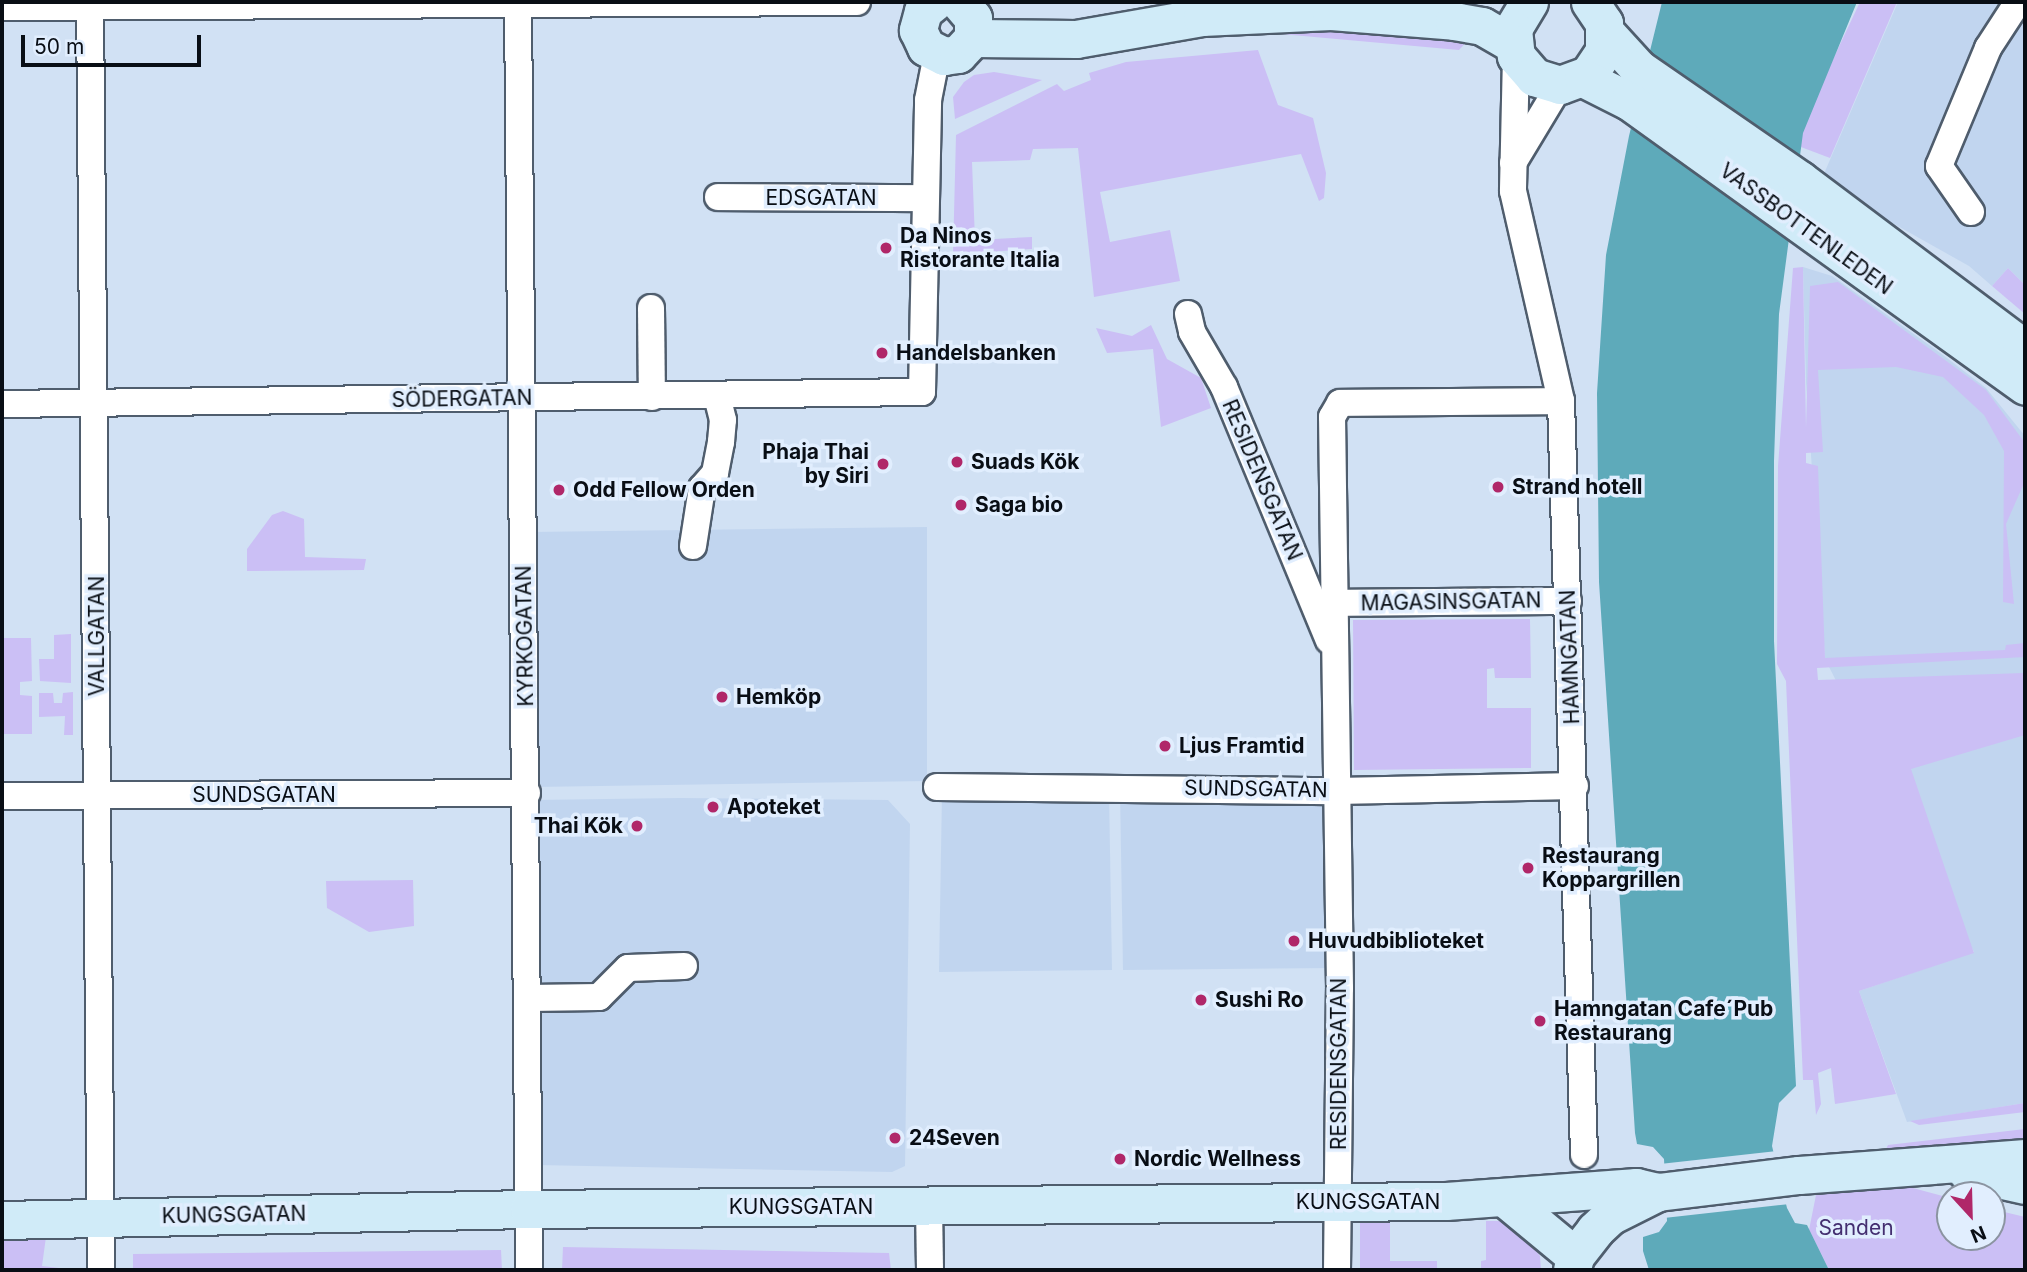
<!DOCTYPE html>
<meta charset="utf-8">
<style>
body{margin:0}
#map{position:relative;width:2027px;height:1272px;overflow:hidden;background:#d1e1f4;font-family:Inter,sans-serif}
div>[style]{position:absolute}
.built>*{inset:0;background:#c1d5ef}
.green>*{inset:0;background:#cbbff5}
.water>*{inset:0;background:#5eaaba}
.pier>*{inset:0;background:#d1e1f4}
.roads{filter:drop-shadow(2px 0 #4f5d6d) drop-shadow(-2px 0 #4f5d6d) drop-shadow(0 2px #4f5d6d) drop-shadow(0 -2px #4f5d6d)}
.street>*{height:26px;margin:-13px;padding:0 13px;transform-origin:13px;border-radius:13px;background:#fff}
.secondary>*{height:37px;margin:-18.5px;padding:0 18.5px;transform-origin:18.5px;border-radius:18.5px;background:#d0ebf8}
.dots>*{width:19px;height:19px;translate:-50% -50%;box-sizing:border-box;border:4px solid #e1eefe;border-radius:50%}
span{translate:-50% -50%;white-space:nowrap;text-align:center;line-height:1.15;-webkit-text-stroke:7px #e1eefe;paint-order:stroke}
.street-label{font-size:21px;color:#090e15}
.poi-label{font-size:21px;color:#090e15;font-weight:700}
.left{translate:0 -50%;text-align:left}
.right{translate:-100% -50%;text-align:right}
.park-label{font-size:21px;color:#442f70}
.frame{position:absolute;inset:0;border:4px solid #090e15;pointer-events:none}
.north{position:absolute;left:1936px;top:1181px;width:70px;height:70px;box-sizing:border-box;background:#e1eefe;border:2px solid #8b94a1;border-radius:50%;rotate:158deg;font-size:19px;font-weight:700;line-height:28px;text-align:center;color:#090e15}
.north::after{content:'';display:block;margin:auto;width:24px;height:32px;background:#b02769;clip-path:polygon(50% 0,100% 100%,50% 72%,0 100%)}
.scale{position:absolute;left:21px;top:35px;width:180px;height:32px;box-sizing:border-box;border:4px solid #090e15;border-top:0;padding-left:9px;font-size:21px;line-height:24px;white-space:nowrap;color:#090e15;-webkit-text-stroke:5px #e1eefe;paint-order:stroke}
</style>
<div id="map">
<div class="built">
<div style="clip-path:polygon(1898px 2px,2025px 2px,2025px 285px,2008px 268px,1992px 286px,1969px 266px,1855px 202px,1823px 176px)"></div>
<div style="clip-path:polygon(1803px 267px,1832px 276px,1939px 352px,1986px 388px,2025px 436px,2025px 1103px,1907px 1122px,1859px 991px,1974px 952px,1825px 659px,1806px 382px)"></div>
<div style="clip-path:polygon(927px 527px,927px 781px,534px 787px,531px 532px)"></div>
<div style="clip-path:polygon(1120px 791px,1332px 794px,1336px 968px,1123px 970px)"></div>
<div style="clip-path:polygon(942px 792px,1109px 792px,1112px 970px,939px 972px)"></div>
<div style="clip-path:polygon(680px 798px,888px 800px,910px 824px,905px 1166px,892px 1172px,537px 1165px,533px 800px)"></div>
</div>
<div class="green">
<div style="clip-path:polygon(1860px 2px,1897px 2px,1830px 158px,1793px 144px)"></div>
<div style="clip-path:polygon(1287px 23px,1470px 38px,1459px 50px,1260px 32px)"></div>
<div style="clip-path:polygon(1258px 50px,1278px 105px,1313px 118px,1326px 173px,1324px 198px,1319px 201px,1301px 154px,1100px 192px,1110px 242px,1170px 230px,1180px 281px,1094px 297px,1078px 148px,1033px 149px,1030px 160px,972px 162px,975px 240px,1032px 237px,1032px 249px,953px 254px,956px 135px,1057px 84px,1064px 91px,1091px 80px,1089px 73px,1126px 62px)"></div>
<div style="clip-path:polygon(994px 72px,1042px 80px,955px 119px,953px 97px,964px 82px,974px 75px)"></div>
<div style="clip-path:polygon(1803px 267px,1806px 428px,1810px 286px,1838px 282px,1986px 390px,2025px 443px,2025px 481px,2006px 524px,2014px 604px,2003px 602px,2004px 451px,1984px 415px,1943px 377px,1896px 367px,1818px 370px,1823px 452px,1806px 453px,1806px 463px,1818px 466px,1825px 658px,2005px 650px,2006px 645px,2025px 643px,2025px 657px,1817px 668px,1818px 680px,2024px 673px,2025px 735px,1911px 769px,1974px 953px,1859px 991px,1896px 1094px,1835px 1104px,1831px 1068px,1818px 1073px,1821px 1104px,1816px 1115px,1813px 1080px,1803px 1080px,1786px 681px,1777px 664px,1778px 466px,1793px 268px)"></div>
<div style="clip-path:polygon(2008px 268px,2025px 285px,2025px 314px,1992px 286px)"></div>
<div style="clip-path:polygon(1151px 325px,1167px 359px,1201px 378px,1211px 408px,1161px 427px,1153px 349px,1107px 353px,1096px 328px,1132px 336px)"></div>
<div style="clip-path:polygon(283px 511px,304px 519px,305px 557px,366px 559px,364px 570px,247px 571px,247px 549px,272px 515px)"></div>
<div style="clip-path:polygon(1530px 619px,1531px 678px,1495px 678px,1494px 668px,1487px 669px,1487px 708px,1531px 708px,1531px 768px,1354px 770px,1353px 620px)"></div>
<div style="clip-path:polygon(71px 634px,71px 683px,40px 681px,39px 659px,54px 659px,54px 635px)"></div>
<div style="clip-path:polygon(2px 638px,31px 638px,32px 681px,20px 682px,20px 695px,32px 696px,32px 734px,2px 734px)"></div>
<div style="clip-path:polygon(73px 692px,73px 735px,64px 735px,65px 716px,39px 717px,39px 693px,53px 693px,54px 703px,62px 703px,63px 693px)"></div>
<div style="clip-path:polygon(413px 880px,414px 926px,369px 932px,327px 908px,326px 881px)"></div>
<div style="clip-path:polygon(2025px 1103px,2025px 1112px,1919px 1125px,1910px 1121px)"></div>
<div style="clip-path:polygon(2025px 1129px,2025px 1142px,1885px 1151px,1888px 1145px)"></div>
<div style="clip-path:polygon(1867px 1185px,1913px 1188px,1950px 1198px,1950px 1237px,1992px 1237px,1992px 1209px,2025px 1217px,2025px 1270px,1829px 1270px,1809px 1230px,1817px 1190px)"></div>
<div style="clip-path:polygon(1360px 1221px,1390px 1221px,1390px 1261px,1437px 1261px,1437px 1270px,1360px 1270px)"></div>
<div style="clip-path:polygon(1486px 1221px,1507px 1221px,1523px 1234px,1540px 1256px,1541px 1270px,1481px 1270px,1481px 1261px,1486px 1260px)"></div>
<div style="clip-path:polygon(46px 1237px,42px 1266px,76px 1270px,2px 1270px,2px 1239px)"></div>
<div style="clip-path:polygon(563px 1247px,889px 1253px,891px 1270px,562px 1270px)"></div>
<div style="clip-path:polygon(501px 1250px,502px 1270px,133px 1270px,133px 1254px)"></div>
</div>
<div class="water">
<div style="clip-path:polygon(1662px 2px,1857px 2px,1803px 133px,1779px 314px,1774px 461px,1774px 641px,1796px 1086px,1779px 1103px,1772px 1146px,1787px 1208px,1795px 1223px,1807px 1225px,1829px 1270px,1649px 1270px,1643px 1251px,1643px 1237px,1659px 1232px,1667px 1221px,1664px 1159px,1653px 1147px,1637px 1144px,1635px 1133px,1599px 582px,1597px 393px,1606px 255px,1629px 136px)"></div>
</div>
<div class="pier">
<div style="clip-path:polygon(1777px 1151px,1790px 1204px,1664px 1218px,1660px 1164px)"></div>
</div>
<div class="roads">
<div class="street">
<div style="left:90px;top:2px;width:1268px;rotate:89.5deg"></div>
<div style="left:518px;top:2px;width:1268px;rotate:89.5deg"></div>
<div style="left:2px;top:7px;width:855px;rotate:-0.34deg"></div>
<div style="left:1516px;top:56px;width:135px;rotate:91.3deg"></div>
<div style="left:1513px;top:191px;width:215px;rotate:77.1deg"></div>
<div style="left:1561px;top:401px;width:754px;rotate:88.25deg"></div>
<div style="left:1513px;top:163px;width:91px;rotate:-58.9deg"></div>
<div style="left:718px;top:197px;width:207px;rotate:0.3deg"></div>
<div style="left:1971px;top:212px;width:56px;rotate:-124.8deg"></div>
<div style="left:1939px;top:166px;width:128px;rotate:-67.4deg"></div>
<div style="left:1988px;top:48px;width:55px;rotate:-56.9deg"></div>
<div style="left:651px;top:308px;width:89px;rotate:89.4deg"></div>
<div style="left:1188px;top:314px;width:18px;rotate:77deg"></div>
<div style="left:1192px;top:332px;width:64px;rotate:59.8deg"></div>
<div style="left:1224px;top:387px;width:274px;rotate:67.5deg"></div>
<div style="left:2px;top:404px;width:920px;rotate:-0.75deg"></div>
<div style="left:922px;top:392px;width:292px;rotate:-88.8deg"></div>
<div style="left:928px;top:100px;width:47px;rotate:-78.9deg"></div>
<div style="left:693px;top:546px;width:59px;rotate:-81.2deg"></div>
<div style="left:702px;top:488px;width:20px;rotate:-49deg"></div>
<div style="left:715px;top:473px;width:32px;rotate:-79deg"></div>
<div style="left:721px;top:442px;width:22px;rotate:-85deg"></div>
<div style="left:723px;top:420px;width:25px;rotate:-104deg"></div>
<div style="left:1333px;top:603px;width:235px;rotate:-0.5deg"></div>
<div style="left:937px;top:787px;width:399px;rotate:0.6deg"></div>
<div style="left:1336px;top:791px;width:239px;rotate:-1.2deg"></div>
<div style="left:2px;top:796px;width:525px;rotate:-0.33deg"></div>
<div style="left:529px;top:998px;width:70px;rotate:-0.8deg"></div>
<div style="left:599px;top:997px;width:41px;rotate:-45deg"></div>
<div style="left:628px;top:968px;width:56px;rotate:-2deg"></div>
<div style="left:929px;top:1205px;width:65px;rotate:89.1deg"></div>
<div style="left:1337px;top:1270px;width:282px;rotate:-89.4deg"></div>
<div style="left:1340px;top:988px;width:571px;rotate:-90.8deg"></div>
<div style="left:1332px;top:417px;width:16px;rotate:-60deg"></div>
<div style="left:1340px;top:403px;width:221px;rotate:-0.5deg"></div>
</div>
<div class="secondary">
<div style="left:934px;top:2px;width:14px;rotate:141deg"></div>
<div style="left:923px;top:11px;width:20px;rotate:105deg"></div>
<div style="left:918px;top:30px;width:19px;rotate:65deg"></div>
<div style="left:926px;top:47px;width:20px;rotate:27deg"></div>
<div style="left:944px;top:56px;width:14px;rotate:-8deg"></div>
<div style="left:958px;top:54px;width:22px;rotate:-47deg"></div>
<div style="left:973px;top:38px;width:20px;rotate:-90deg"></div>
<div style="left:973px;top:18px;width:21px;rotate:-131deg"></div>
<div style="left:1529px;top:2px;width:31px;rotate:121deg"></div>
<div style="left:1513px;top:29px;width:27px;rotate:84deg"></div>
<div style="left:1516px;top:56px;width:28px;rotate:49deg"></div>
<div style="left:1534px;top:77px;width:27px;rotate:17deg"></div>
<div style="left:1560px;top:85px;width:30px;rotate:-20deg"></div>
<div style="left:1588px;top:75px;width:29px;rotate:-56deg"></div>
<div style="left:1604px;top:51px;width:28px;rotate:-90deg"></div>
<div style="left:1604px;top:23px;width:25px;rotate:-124deg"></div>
<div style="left:1606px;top:33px;width:49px;rotate:47.5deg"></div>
<div style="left:1639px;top:69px;width:196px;rotate:34.6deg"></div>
<div style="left:1800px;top:180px;width:281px;rotate:36.9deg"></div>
<div style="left:973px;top:38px;width:103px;rotate:0.6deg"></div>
<div style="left:1076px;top:39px;width:128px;rotate:-9.9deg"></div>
<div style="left:1202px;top:17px;width:129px;rotate:-2.7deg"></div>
<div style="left:1331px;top:11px;width:123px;rotate:4.6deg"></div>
<div style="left:1454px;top:21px;width:28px;rotate:10deg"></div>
<div style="left:1482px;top:26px;width:36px;rotate:30deg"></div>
<div style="left:1583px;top:78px;width:51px;rotate:26.6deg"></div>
<div style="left:1629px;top:101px;width:488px;rotate:35.7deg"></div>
<div style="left:1967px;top:1172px;width:59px;rotate:12.6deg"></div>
<div style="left:1506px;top:1199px;width:89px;rotate:39.6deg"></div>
<div style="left:2px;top:1220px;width:527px;rotate:-1.2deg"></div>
<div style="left:529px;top:1209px;width:917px;rotate:-0.5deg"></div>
<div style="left:1446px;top:1201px;width:191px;rotate:-4.2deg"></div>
<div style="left:1636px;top:1187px;width:23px;rotate:13deg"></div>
<div style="left:1658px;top:1192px;width:142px;rotate:-6.9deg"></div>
<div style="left:1799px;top:1175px;width:227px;rotate:-4.3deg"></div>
<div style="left:1572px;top:1270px;width:14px;rotate:-78deg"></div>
<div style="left:1575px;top:1256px;width:33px;rotate:-52deg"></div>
<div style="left:1595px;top:1230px;width:21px;rotate:-43deg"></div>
<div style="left:1610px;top:1216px;width:54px;rotate:-26.6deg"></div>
</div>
</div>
<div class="dots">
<div style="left:886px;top:248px;background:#b02769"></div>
<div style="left:882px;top:353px;background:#b02769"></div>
<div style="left:957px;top:462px;background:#b02769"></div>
<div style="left:883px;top:464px;background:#b02769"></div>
<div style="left:1498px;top:487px;background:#b02769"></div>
<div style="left:559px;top:490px;background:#b02769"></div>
<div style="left:961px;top:505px;background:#b02769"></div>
<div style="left:722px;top:697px;background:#b02769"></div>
<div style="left:1165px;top:746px;background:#b02769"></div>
<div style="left:713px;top:807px;background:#b02769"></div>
<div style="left:637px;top:826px;background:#b02769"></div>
<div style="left:1528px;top:868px;background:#b02769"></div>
<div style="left:1294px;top:941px;background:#b02769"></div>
<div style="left:1201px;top:1000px;background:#b02769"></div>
<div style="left:1540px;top:1021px;background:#b02769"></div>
<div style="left:895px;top:1138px;background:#b02769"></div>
<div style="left:1120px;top:1159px;background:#b02769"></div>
</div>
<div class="street-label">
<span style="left:821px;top:198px">EDSGATAN</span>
<span style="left:1806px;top:229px;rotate:36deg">VASSBOTTENLEDEN</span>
<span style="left:462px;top:399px;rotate:-1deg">SÖDERGATAN</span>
<span style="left:1262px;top:480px;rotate:67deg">RESIDENSGATAN</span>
<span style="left:1451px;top:602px;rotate:-1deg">MAGASINSGATAN</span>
<span style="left:97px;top:636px;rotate:-90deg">VALLGATAN</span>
<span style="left:525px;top:636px;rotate:-91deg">KYRKOGATAN</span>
<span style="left:1570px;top:657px;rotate:-92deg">HAMNGATAN</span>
<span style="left:1256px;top:789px;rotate:1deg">SUNDSGATAN</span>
<span style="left:264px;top:795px">SUNDSGATAN</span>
<span style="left:1339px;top:1064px;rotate:-90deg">RESIDENSGATAN</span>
<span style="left:1368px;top:1202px">KUNGSGATAN</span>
<span style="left:801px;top:1207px">KUNGSGATAN</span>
<span style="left:234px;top:1215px;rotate:-1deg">KUNGSGATAN</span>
</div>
<div class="poi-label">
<span class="left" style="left:900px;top:248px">Da Ninos<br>Ristorante Italia</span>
<span class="left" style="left:896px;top:353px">Handelsbanken</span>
<span class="right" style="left:869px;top:464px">Phaja Thai<br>by Siri</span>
<span class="left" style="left:971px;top:462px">Suads Kök</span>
<span class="left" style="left:1512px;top:487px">Strand hotell</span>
<span class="left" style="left:573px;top:490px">Odd Fellow Orden</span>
<span class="left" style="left:975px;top:505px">Saga bio</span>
<span class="left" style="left:736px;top:697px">Hemköp</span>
<span class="left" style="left:1179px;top:746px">Ljus Framtid</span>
<span class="left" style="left:727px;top:807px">Apoteket</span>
<span class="right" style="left:623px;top:826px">Thai Kök</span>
<span class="left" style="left:1542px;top:868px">Restaurang<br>Koppargrillen</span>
<span class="left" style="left:1308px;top:941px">Huvudbiblioteket</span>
<span class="left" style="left:1215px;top:1000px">Sushi Ro</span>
<span class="left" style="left:1554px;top:1021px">Hamngatan Cafe´Pub<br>Restaurang</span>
<span class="left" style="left:909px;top:1138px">24Seven</span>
<span class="left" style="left:1134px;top:1159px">Nordic Wellness</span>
</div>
<div class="park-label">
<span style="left:1856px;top:1228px">Sanden</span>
</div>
<div class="frame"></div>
<div class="north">N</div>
<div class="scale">50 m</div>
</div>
